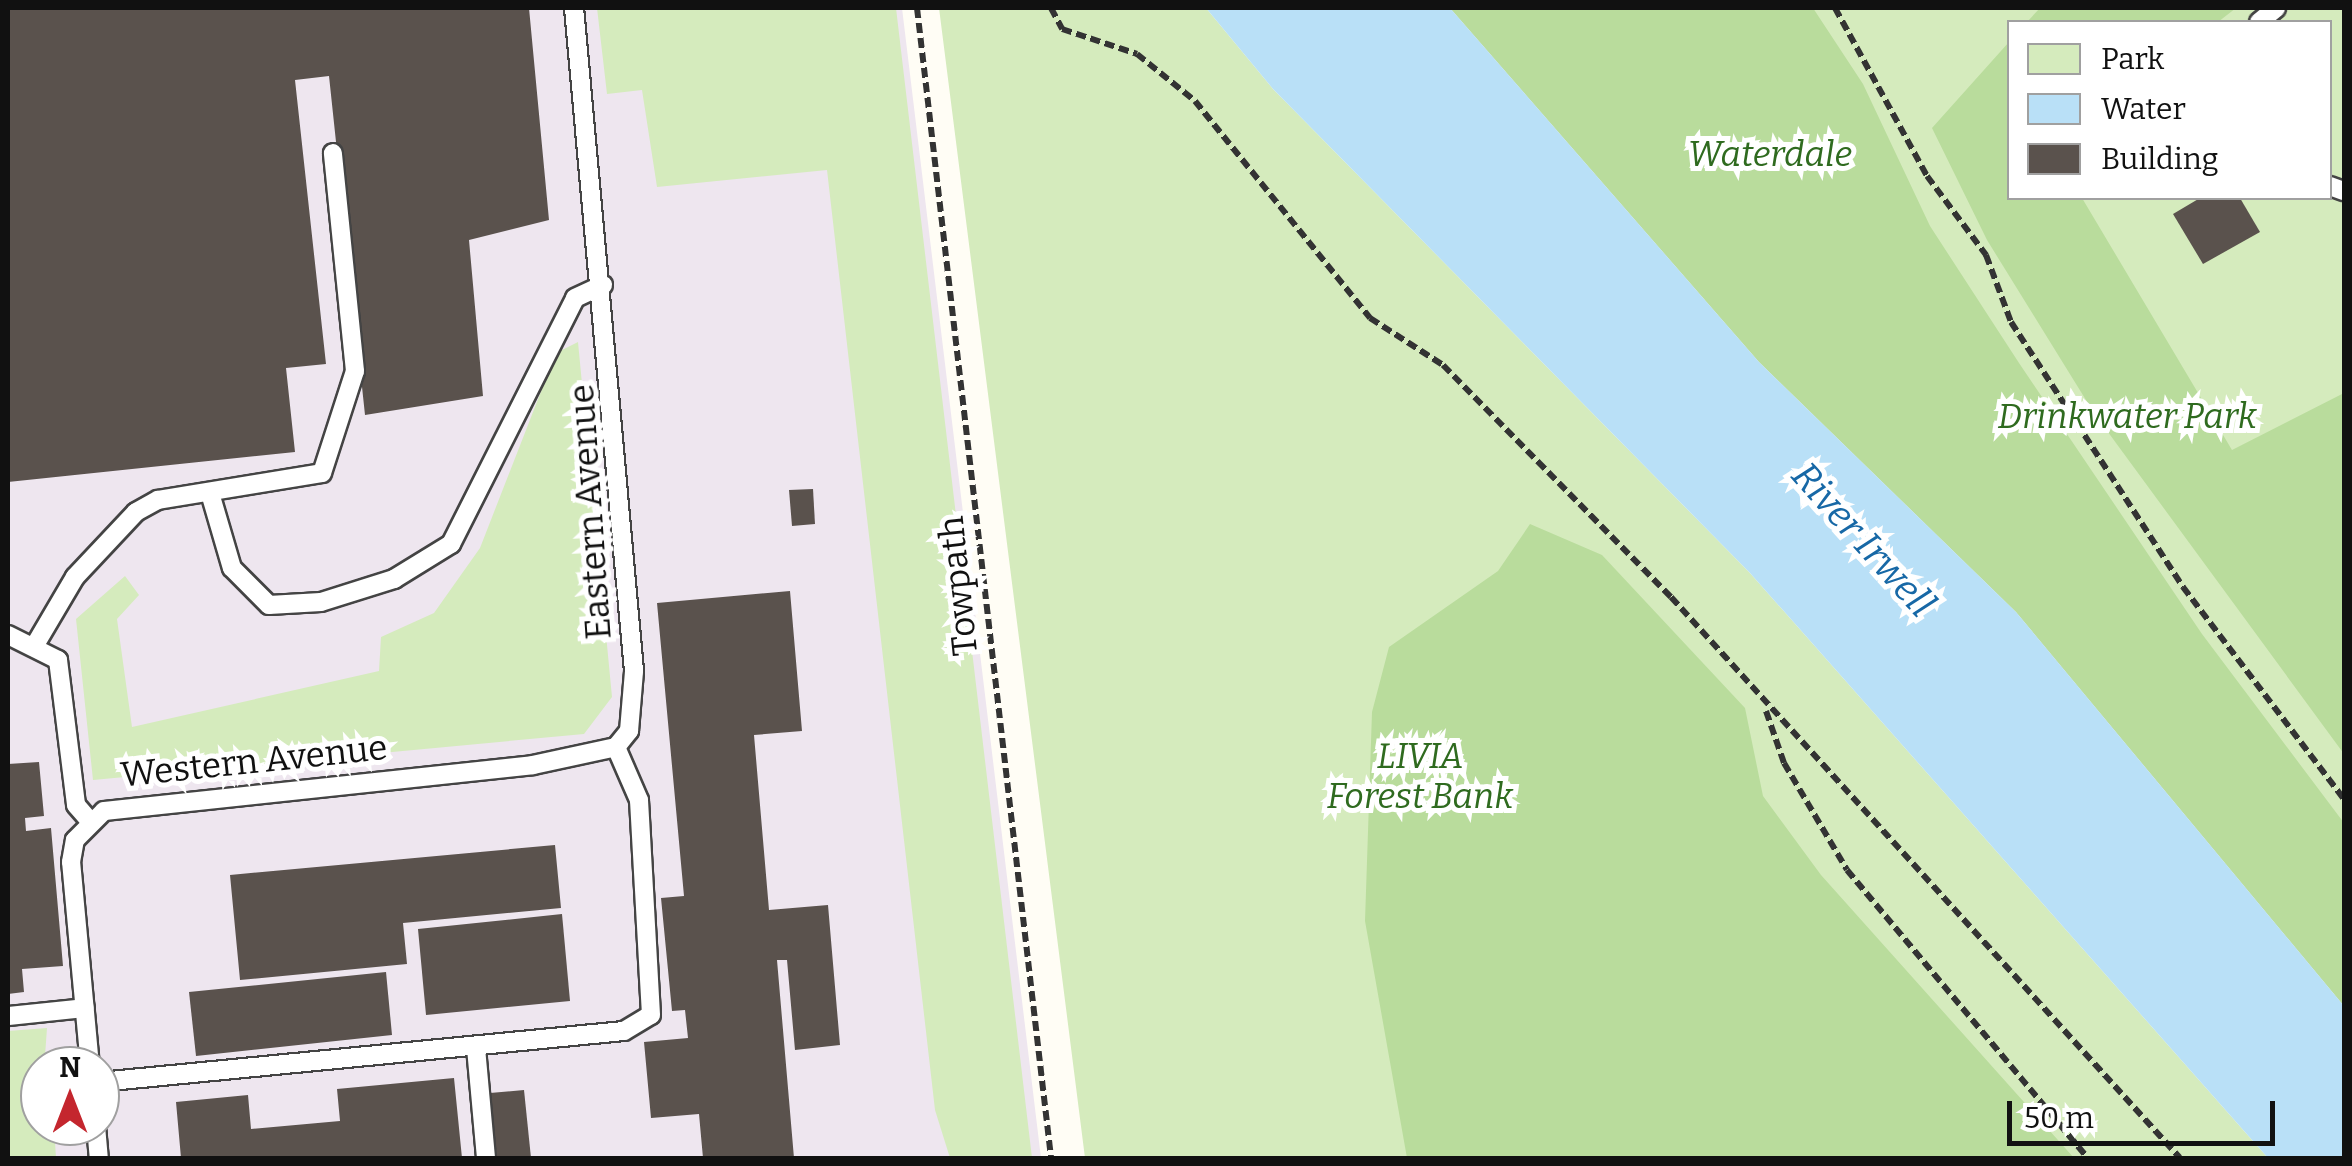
<!DOCTYPE html>
<style>
body{margin:0}
#map{position:relative;width:2352px;height:1166px;overflow:hidden;background:#fffdf5;font-family:Bitter,serif}
div>[style]{position:absolute}
.industrial>*{inset:0;background:#eee6ef}
.green>*{inset:0;background:#d5ebbd}
.forest>*{inset:0;background:#b9dc9c}
.water>*{inset:0;background:#b9e0f7}
.building>*{inset:0;background:#5a524d}
.path>*{height:6px;margin-top:-3px;transform-origin:0;background:repeating-linear-gradient(90deg,#333 0 10px,transparent 0 15px)}
.roads{filter:drop-shadow(2px 0 #444) drop-shadow(-2px 0 #444) drop-shadow(0 2px #444) drop-shadow(0 -2px #444)}
.service>*{height:18px;margin:-9px;padding:0 9px;transform-origin:9px;border-radius:9px;background:#fff}
span{translate:-50% -50%;white-space:nowrap;text-align:center;line-height:1.15;-webkit-text-stroke:10px #fff;paint-order:stroke}
.park-label{font-size:35px;color:#2f6b1f;font-style:italic}
.street-label{font-size:35px;color:#111}
.water-label{font-size:38px;color:#1768a6;font-style:italic}
.frame{position:absolute;inset:0;border:10px solid #111;pointer-events:none}
.legend{position:absolute;left:2007px;top:20px;width:325px;height:180px;box-sizing:border-box;background:#fff;border:2px solid #a0a0a0;margin:0;padding:12px 18px;list-style:none;font-size:30px;color:#111}
.legend li{display:flex;align-items:center;gap:20px;height:50px}
.legend b{width:50px;border:2px solid #a0a0a0}
.north{position:absolute;left:20px;top:1046px;width:100px;height:100px;box-sizing:border-box;background:#fff;border:2px solid #a0a0a0;border-radius:50%;rotate:0deg;font-size:28px;font-weight:700;line-height:40px;text-align:center;color:#111}
.north::after{content:'';display:block;margin:auto;width:35px;height:45px;background:#c4262e;clip-path:polygon(50% 0,100% 100%,50% 72%,0 100%)}
.scale{position:absolute;left:2007px;top:1101px;width:268px;height:45px;box-sizing:border-box;border:5px solid #111;border-top:0;padding-left:12px;font-size:30px;line-height:35px;white-space:nowrap;color:#111;-webkit-text-stroke:8px #fff;paint-order:stroke}
</style>
<div id="map">
<div class="industrial">
<div style="clip-path:polygon(evenodd,8px 8px,902px 8px,1041px 1158px,8px 1158px,8px 8px,40px 1066px,100px 1066px,100px 1126px,40px 1126px,40px 1066px)"></div>
</div>
<div class="green">
<div style="clip-path:polygon(597px 8px,896px 8px,1032px 1158px,950px 1158px,935px 1110px,827px 170px,657px 187px,642px 90px,607px 94px)"></div>
<div style="clip-path:polygon(939px 8px,1206px 8px,1273px 89px,1750px 573px,2268px 1158px,1085px 1158px)"></div>
<div style="clip-path:polygon(evenodd,1450px 8px,2344px 8px,2344px 1006px,2016px 612px,1759px 362px,1450px 8px,2010px 22px,2330px 22px,2330px 198px,2010px 198px,2010px 22px)"></div>
<div style="clip-path:polygon(578px 342px,612px 697px,584px 734px,93px 780px,76px 619px,125px 576px,139px 595px,117px 619px,132px 727px,379px 671px,381px 637px,434px 613px,480px 548px,556px 353px)"></div>
<div style="clip-path:polygon(47px 1028px,40px 1126px,54px 1126px,56px 1158px,8px 1158px,8px 1031px)"></div>
</div>
<div class="forest">
<div style="clip-path:polygon(1450px 8px,1813px 8px,1863px 84px,1930px 226px,2019px 363px,2202px 634px,2344px 823px,2344px 1006px,2016px 612px,1759px 362px)"></div>
<div style="clip-path:polygon(2040px 8px,2236px 8px,2218px 22px,2027px 22px)"></div>
<div style="clip-path:polygon(2009px 42px,2010px 198px,2082px 198px,2232px 450px,2344px 393px,2344px 754px,2094px 413px,1987px 240px,1932px 128px)"></div>
<div style="clip-path:polygon(1530px 524px,1602px 555px,1745px 708px,1763px 796px,1821px 875px,2074px 1158px,1407px 1158px,1365px 921px,1372px 712px,1389px 647px,1498px 571px)"></div>
</div>
<div class="water">
<div style="clip-path:polygon(1206px 8px,1450px 8px,1759px 362px,2016px 612px,2344px 1006px,2344px 1158px,2268px 1158px,1750px 573px,1273px 89px)"></div>
</div>
<div class="building">
<div style="clip-path:polygon(8px 8px,529px 8px,549px 220px,469px 240px,483px 396px,365px 415px,329px 76px,295px 80px,326px 364px,286px 368px,295px 452px,8px 482px)"></div>
<div style="clip-path:polygon(2200px 198px,2240px 198px,2260px 232px,2203px 264px,2173px 214px)"></div>
<div style="clip-path:polygon(813px 489px,815px 524px,792px 526px,789px 490px)"></div>
<div style="clip-path:polygon(790px 591px,802px 731px,754px 735px,769px 910px,828px 905px,840px 1045px,795px 1050px,787px 960px,777px 960px,794px 1158px,703px 1158px,699px 1114px,651px 1118px,644px 1042px,688px 1038px,685px 1010px,672px 1011px,661px 898px,684px 896px,657px 603px)"></div>
<div style="clip-path:polygon(39px 762px,44px 816px,25px 818px,26px 831px,51px 828px,63px 966px,22px 969px,24px 992px,8px 994px,8px 764px)"></div>
<div style="clip-path:polygon(555px 845px,561px 908px,403px 923px,407px 964px,240px 980px,230px 875px)"></div>
<div style="clip-path:polygon(562px 914px,570px 1001px,426px 1015px,418px 929px)"></div>
<div style="clip-path:polygon(386px 972px,392px 1035px,196px 1056px,189px 992px)"></div>
<div style="clip-path:polygon(454px 1078px,462px 1158px,181px 1158px,176px 1102px,248px 1095px,251px 1129px,340px 1121px,337px 1089px)"></div>
<div style="clip-path:polygon(524px 1090px,531px 1158px,497px 1158px,490px 1093px)"></div>
</div>
<div class="path">
<div style="left:917px;top:8px;width:1158px;rotate:83.35deg"></div>
<div style="left:1051px;top:8px;width:24px;rotate:62deg"></div>
<div style="left:1062px;top:29px;width:79px;rotate:18.4deg"></div>
<div style="left:1137px;top:54px;width:75px;rotate:39deg"></div>
<div style="left:1195px;top:101px;width:279px;rotate:51.1deg"></div>
<div style="left:1370px;top:318px;width:87px;rotate:32.8deg"></div>
<div style="left:1443px;top:365px;width:325px;rotate:45.5deg"></div>
<div style="left:1671px;top:597px;width:757px;rotate:47.78deg"></div>
<div style="left:1835px;top:8px;width:192px;rotate:61.3deg"></div>
<div style="left:1927px;top:176px;width:99px;rotate:53.2deg"></div>
<div style="left:1986px;top:255px;width:72px;rotate:69.5deg"></div>
<div style="left:2011px;top:322px;width:316px;rotate:57deg"></div>
<div style="left:2183px;top:587px;width:266px;rotate:52.8deg"></div>
<div style="left:1766px;top:711px;width:55px;rotate:70.9deg"></div>
<div style="left:1784px;top:763px;width:124px;rotate:59.5deg"></div>
<div style="left:1847px;top:870px;width:376px;rotate:50.1deg"></div>
</div>
<div class="roads">
<div class="service">
<div style="left:2259px;top:22px;width:22px;rotate:-39deg"></div>
<div style="left:2330px;top:186px;width:15px;rotate:20deg"></div>
<div style="left:210px;top:493px;width:78px;rotate:73.7deg"></div>
<div style="left:232px;top:568px;width:52px;rotate:45deg"></div>
<div style="left:269px;top:605px;width:52px;rotate:-3.3deg"></div>
<div style="left:321px;top:602px;width:77px;rotate:-17.5deg"></div>
<div style="left:394px;top:579px;width:67px;rotate:-31.6deg"></div>
<div style="left:451px;top:544px;width:275px;rotate:-63.2deg"></div>
<div style="left:575px;top:298px;width:31px;rotate:-25deg"></div>
<div style="left:8px;top:635px;width:56px;rotate:26.6deg"></div>
<div style="left:58px;top:660px;width:146px;rotate:82.9deg"></div>
<div style="left:76px;top:805px;width:23px;rotate:49deg"></div>
<div style="left:35px;top:645px;width:79px;rotate:-59.5deg"></div>
<div style="left:75px;top:577px;width:89px;rotate:-46.8deg"></div>
<div style="left:136px;top:512px;width:25px;rotate:-29deg"></div>
<div style="left:158px;top:500px;width:166px;rotate:-9.3deg"></div>
<div style="left:322px;top:473px;width:107px;rotate:-72.1deg"></div>
<div style="left:355px;top:371px;width:219px;rotate:-95.8deg"></div>
<div style="left:8px;top:1016px;width:77px;rotate:-5.9deg"></div>
<div style="left:476px;top:1048px;width:110px;rotate:84.8deg"></div>
<div style="left:90px;top:1066px;width:205px;rotate:-95.3deg"></div>
<div style="left:71px;top:862px;width:22px;rotate:-80deg"></div>
<div style="left:75px;top:840px;width:41px;rotate:-45deg"></div>
<div style="left:104px;top:811px;width:431px;rotate:-6.1deg"></div>
<div style="left:533px;top:765px;width:85px;rotate:-12.2deg"></div>
<div style="left:100px;top:1082px;width:526px;rotate:-5.56deg"></div>
<div style="left:624px;top:1031px;width:31px;rotate:-31deg"></div>
<div style="left:651px;top:1015px;width:215px;rotate:-93.2deg"></div>
<div style="left:639px;top:800px;width:58px;rotate:-113.5deg"></div>
<div style="left:616px;top:747px;width:21px;rotate:-51deg"></div>
<div style="left:629px;top:731px;width:60px;rotate:-85.2deg"></div>
<div style="left:634px;top:671px;width:666px;rotate:-95.17deg"></div>
<div style="left:96px;top:1126px;width:32px;rotate:85deg"></div>
</div>
</div>
<div class="park-label">
<span style="left:1770px;top:154px">Waterdale</span>
<span style="left:2127px;top:416px">Drinkwater Park</span>
<span style="left:1420px;top:776px">LIVIA<br>Forest Bank</span>
</div>
<div class="street-label">
<span style="left:590px;top:512px;rotate:-94deg">Eastern Avenue</span>
<span style="left:958px;top:586px;rotate:-96deg">Towpath</span>
<span style="left:254px;top:761px;rotate:-6deg">Western Avenue</span>
</div>
<div class="water-label">
<span style="left:1863px;top:540px;rotate:48deg">River Irwell</span>
</div>
<div class="frame"></div>
<ul class="legend">
<li><b style="height:28px;background:#d5ebbd"></b>Park</li>
<li><b style="height:28px;background:#b9e0f7"></b>Water</li>
<li><b style="height:28px;background:#5a524d"></b>Building</li>
</ul>
<div class="north">N</div>
<div class="scale">50 m</div>
</div>
